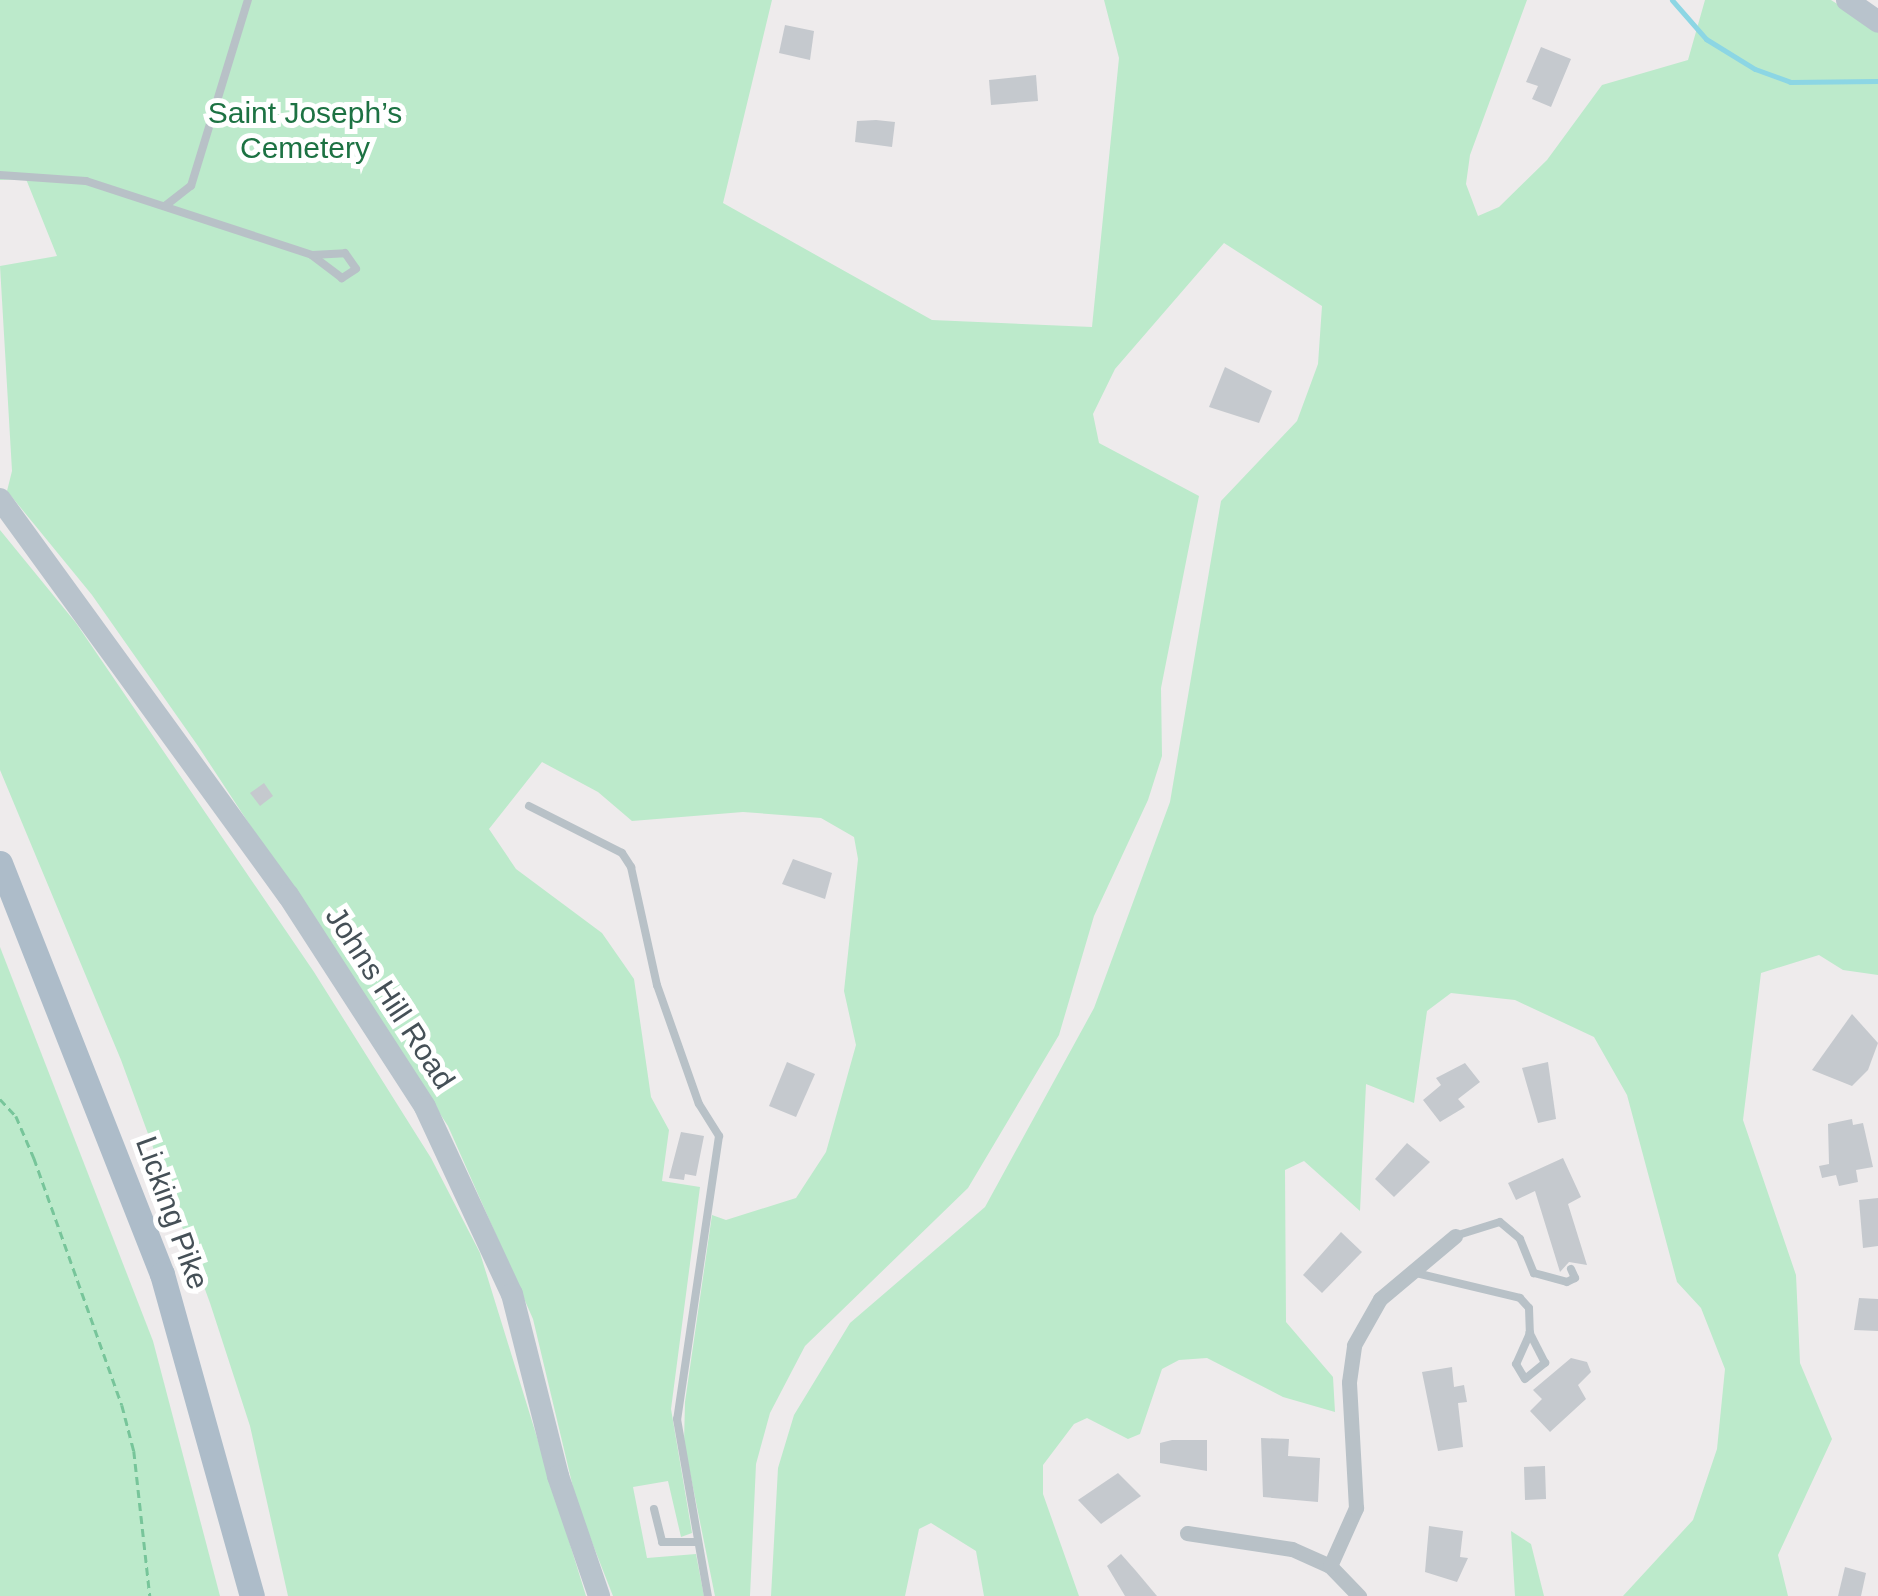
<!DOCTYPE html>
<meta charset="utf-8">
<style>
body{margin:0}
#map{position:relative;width:1878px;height:1596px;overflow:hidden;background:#eeebec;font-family:Arial,sans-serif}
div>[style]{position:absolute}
.green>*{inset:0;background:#bceacb}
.stream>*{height:5px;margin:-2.5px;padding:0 2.5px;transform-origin:2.5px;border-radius:2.5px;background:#8cd6e4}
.building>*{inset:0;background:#c5c9ce}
.path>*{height:2.5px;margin-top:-1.25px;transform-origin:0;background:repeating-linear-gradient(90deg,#77c59a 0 8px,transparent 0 13px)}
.lane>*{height:8px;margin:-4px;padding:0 4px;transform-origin:4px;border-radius:4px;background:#b8c1c7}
.street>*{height:15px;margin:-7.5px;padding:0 7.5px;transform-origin:7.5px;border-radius:7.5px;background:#b8c1c7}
.secondary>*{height:22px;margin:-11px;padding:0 11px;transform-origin:11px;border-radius:11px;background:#b8c3cc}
.primary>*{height:25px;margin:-12.5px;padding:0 12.5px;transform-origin:12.5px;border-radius:12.5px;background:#adbcc9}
span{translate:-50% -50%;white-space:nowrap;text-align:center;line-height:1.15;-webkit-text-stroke:10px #fff;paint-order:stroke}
.park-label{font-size:30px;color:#1d7243}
.street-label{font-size:30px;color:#455057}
</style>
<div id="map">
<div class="green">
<div style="clip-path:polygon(0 0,772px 0,723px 203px,932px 320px,1092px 327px,1119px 58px,1104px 0,1527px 0,1470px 155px,1466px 184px,1478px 216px,1499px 207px,1547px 160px,1602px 85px,1688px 60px,1705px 0,1831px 0,1878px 30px,1878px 975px,1843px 970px,1819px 955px,1761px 973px,1743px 1120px,1796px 1275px,1800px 1363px,1832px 1439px,1778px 1555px,1788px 1596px,1623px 1596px,1693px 1520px,1717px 1449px,1725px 1369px,1701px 1308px,1677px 1282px,1627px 1095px,1594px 1037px,1515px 1000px,1451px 993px,1427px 1011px,1414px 1103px,1366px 1084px,1360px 1211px,1304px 1161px,1285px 1170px,1286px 1322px,1333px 1377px,1335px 1412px,1283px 1397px,1207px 1358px,1179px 1360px,1162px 1369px,1140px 1434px,1128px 1439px,1087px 1418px,1074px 1424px,1043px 1465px,1043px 1494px,1079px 1596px,984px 1596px,976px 1551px,931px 1523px,919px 1529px,905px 1596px,771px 1596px,778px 1468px,794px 1415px,850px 1323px,985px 1207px,1094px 1008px,1170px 802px,1221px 501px,1297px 421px,1318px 364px,1322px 306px,1224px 243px,1115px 369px,1093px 414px,1099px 443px,1199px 496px,1161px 688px,1162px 756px,1148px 800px,1094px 916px,1059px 1035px,968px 1188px,805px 1346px,770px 1413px,756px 1464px,750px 1596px,715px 1596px,684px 1443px,685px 1402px,712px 1215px,726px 1220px,796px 1198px,826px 1152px,856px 1045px,844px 991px,858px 859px,854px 837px,821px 818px,743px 812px,632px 821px,598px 792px,542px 762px,489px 829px,516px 869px,602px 933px,634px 979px,651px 1097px,669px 1130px,662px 1181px,700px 1187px,671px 1409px,692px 1533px,681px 1537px,668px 1481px,633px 1487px,647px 1558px,696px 1554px,704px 1596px,613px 1596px,577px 1504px,533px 1319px,448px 1126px,198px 746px,92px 595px,7px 491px,12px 471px,0 266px,57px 256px,26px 179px,0 180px)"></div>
<div style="clip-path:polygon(0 530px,76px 623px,314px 972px,431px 1158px,480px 1253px,586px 1596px,288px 1596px,250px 1426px,210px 1303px,121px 1060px,0 770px)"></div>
<div style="clip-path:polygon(0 947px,153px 1341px,220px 1596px,0 1596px)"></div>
<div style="clip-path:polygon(1511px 1531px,1531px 1544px,1544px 1596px,1515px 1596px)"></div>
</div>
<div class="stream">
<div style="left:1672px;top:0;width:52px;rotate:48.9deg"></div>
<div style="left:1706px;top:39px;width:57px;rotate:31.5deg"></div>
<div style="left:1755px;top:69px;width:37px;rotate:20deg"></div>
<div style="left:1790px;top:82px;width:88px;rotate:-0.7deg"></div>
</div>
<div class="building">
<div style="clip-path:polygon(785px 25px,814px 31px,810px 60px,779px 53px)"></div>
<div style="clip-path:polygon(1541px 47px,1571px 59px,1551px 107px,1532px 99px,1538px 86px,1526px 82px)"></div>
<div style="clip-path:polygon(1036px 75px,1038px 101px,991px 105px,989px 80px)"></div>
<div style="clip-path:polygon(876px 120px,895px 122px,892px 147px,855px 142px,857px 121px)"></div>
<div style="clip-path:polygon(1225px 367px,1272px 391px,1259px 423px,1209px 407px)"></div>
<div style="clip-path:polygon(264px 783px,273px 796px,260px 806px,250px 793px)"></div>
<div style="clip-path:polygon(793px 859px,832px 873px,825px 899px,782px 884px)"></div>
<div style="clip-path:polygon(1852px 1014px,1878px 1043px,1868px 1070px,1852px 1086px,1812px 1070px)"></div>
<div style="clip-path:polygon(787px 1062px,815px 1074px,796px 1117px,769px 1106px)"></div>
<div style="clip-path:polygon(1548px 1062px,1556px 1119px,1538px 1123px,1522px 1068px)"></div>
<div style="clip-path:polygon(1465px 1063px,1480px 1082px,1458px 1099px,1465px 1107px,1440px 1122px,1423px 1100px,1441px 1085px,1436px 1078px)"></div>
<div style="clip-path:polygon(1852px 1119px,1853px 1125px,1863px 1123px,1873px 1167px,1856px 1170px,1858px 1182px,1839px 1186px,1836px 1175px,1822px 1178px,1819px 1166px,1829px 1164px,1828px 1124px)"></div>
<div style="clip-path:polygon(681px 1132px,704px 1136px,696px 1176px,685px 1174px,684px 1180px,669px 1178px)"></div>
<div style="clip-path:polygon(1407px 1143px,1430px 1162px,1394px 1197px,1375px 1179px)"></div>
<div style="clip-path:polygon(1563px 1158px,1581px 1197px,1568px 1204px,1587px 1265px,1569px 1262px,1560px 1272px,1535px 1191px,1516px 1200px,1508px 1183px)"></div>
<div style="clip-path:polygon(1878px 1198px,1878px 1246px,1863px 1248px,1859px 1200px)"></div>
<div style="clip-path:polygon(1341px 1232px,1362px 1252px,1322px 1293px,1303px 1275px)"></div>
<div style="clip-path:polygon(1859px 1298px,1878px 1299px,1878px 1331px,1854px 1330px)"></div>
<div style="clip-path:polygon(1571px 1358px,1587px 1362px,1591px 1372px,1578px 1385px,1586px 1399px,1550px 1432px,1530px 1411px,1542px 1399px,1533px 1390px)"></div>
<div style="clip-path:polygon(1452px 1367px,1454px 1387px,1464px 1385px,1467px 1402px,1458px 1403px,1463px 1447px,1438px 1451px,1422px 1372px)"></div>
<div style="clip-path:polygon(1261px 1438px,1289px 1439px,1288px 1456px,1320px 1458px,1318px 1502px,1263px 1497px)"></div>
<div style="clip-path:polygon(1172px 1440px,1207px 1440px,1207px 1471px,1160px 1463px,1160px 1443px)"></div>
<div style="clip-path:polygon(1545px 1466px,1546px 1499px,1525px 1500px,1524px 1467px)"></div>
<div style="clip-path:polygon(1118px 1473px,1141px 1496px,1101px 1524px,1078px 1500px)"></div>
<div style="clip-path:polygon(1429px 1526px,1463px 1531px,1460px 1557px,1468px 1558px,1457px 1582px,1425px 1572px)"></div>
<div style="clip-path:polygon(1121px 1554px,1136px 1571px,1157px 1596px,1125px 1596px,1107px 1566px)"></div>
<div style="clip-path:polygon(1845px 1567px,1866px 1573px,1861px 1596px,1838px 1596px)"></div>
</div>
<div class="path">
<div style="left:0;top:1099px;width:23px;rotate:47deg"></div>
<div style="left:16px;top:1116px;width:46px;rotate:66.8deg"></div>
<div style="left:34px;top:1158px;width:262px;rotate:70.4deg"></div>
<div style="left:122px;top:1405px;width:48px;rotate:75.4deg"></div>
<div style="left:134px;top:1451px;width:146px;rotate:83.7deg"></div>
</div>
<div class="lane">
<div style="left:0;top:175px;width:86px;rotate:4deg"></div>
<div style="left:86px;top:181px;width:238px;rotate:18.1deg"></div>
<div style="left:165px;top:206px;width:33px;rotate:-38deg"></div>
<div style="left:191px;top:186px;width:195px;rotate:-73deg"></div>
<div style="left:345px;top:253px;width:19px;rotate:55deg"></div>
<div style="left:356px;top:269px;width:17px;rotate:147deg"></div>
<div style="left:342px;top:278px;width:38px;rotate:-143deg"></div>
<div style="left:312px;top:255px;width:33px;rotate:-3deg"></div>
<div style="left:529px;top:806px;width:104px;rotate:26.8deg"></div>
<div style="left:622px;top:853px;width:17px;rotate:57deg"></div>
<div style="left:631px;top:867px;width:121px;rotate:77.6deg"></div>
<div style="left:657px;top:985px;width:126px;rotate:70.6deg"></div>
<div style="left:699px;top:1104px;width:38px;rotate:58deg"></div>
<div style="left:719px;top:1136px;width:286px;rotate:98.4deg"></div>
<div style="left:677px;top:1419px;width:180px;rotate:80.1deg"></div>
<div style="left:1455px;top:1236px;width:47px;rotate:-17.3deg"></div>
<div style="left:1500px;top:1222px;width:26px;rotate:40deg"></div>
<div style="left:1520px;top:1239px;width:37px;rotate:68deg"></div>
<div style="left:1534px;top:1273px;width:34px;rotate:15deg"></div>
<div style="left:1567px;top:1282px;width:9px;rotate:-27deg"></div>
<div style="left:1575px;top:1278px;width:10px;rotate:-114deg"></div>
<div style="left:1412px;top:1272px;width:111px;rotate:13.5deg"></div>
<div style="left:1520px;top:1298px;width:13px;rotate:48deg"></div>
<div style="left:1529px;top:1308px;width:25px;rotate:88deg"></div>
<div style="left:1530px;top:1333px;width:34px;rotate:114deg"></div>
<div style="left:1516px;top:1364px;width:17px;rotate:59deg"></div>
<div style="left:1525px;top:1379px;width:26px;rotate:-39deg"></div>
<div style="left:1545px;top:1363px;width:34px;rotate:-117deg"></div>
<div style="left:654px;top:1509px;width:34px;rotate:76deg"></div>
<div style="left:662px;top:1542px;width:36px"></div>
</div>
<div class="street">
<div style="left:1187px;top:1533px;width:106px;rotate:8.7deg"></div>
<div style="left:1292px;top:1549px;width:42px;rotate:24.1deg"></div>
<div style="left:1330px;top:1566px;width:42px;rotate:46deg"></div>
<div style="left:1330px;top:1566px;width:64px;rotate:-65.9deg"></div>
<div style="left:1356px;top:1508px;width:126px;rotate:-93.2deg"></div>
<div style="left:1349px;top:1382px;width:37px;rotate:-82deg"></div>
<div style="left:1354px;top:1345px;width:53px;rotate:-60.5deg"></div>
<div style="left:1380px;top:1299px;width:98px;rotate:-40deg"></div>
</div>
<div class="secondary">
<div style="left:1847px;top:0;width:38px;rotate:35deg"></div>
<div style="left:0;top:499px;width:490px;rotate:54deg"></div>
<div style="left:288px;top:895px;width:252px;rotate:57.1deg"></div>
<div style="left:425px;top:1107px;width:206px;rotate:65.1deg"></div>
<div style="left:512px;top:1294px;width:188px;rotate:75.8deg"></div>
<div style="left:558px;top:1476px;width:127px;rotate:71.1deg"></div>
</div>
<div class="primary">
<div style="left:0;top:863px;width:442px;rotate:68.5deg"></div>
<div style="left:162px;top:1274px;width:334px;rotate:74.4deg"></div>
</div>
<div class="park-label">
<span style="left:305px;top:130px">Saint Joseph’s<br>Cemetery</span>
</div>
<div class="street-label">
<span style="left:390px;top:998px;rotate:57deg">Johns Hill Road</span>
<span style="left:172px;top:1213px;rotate:70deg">Licking Pike</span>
</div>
</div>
